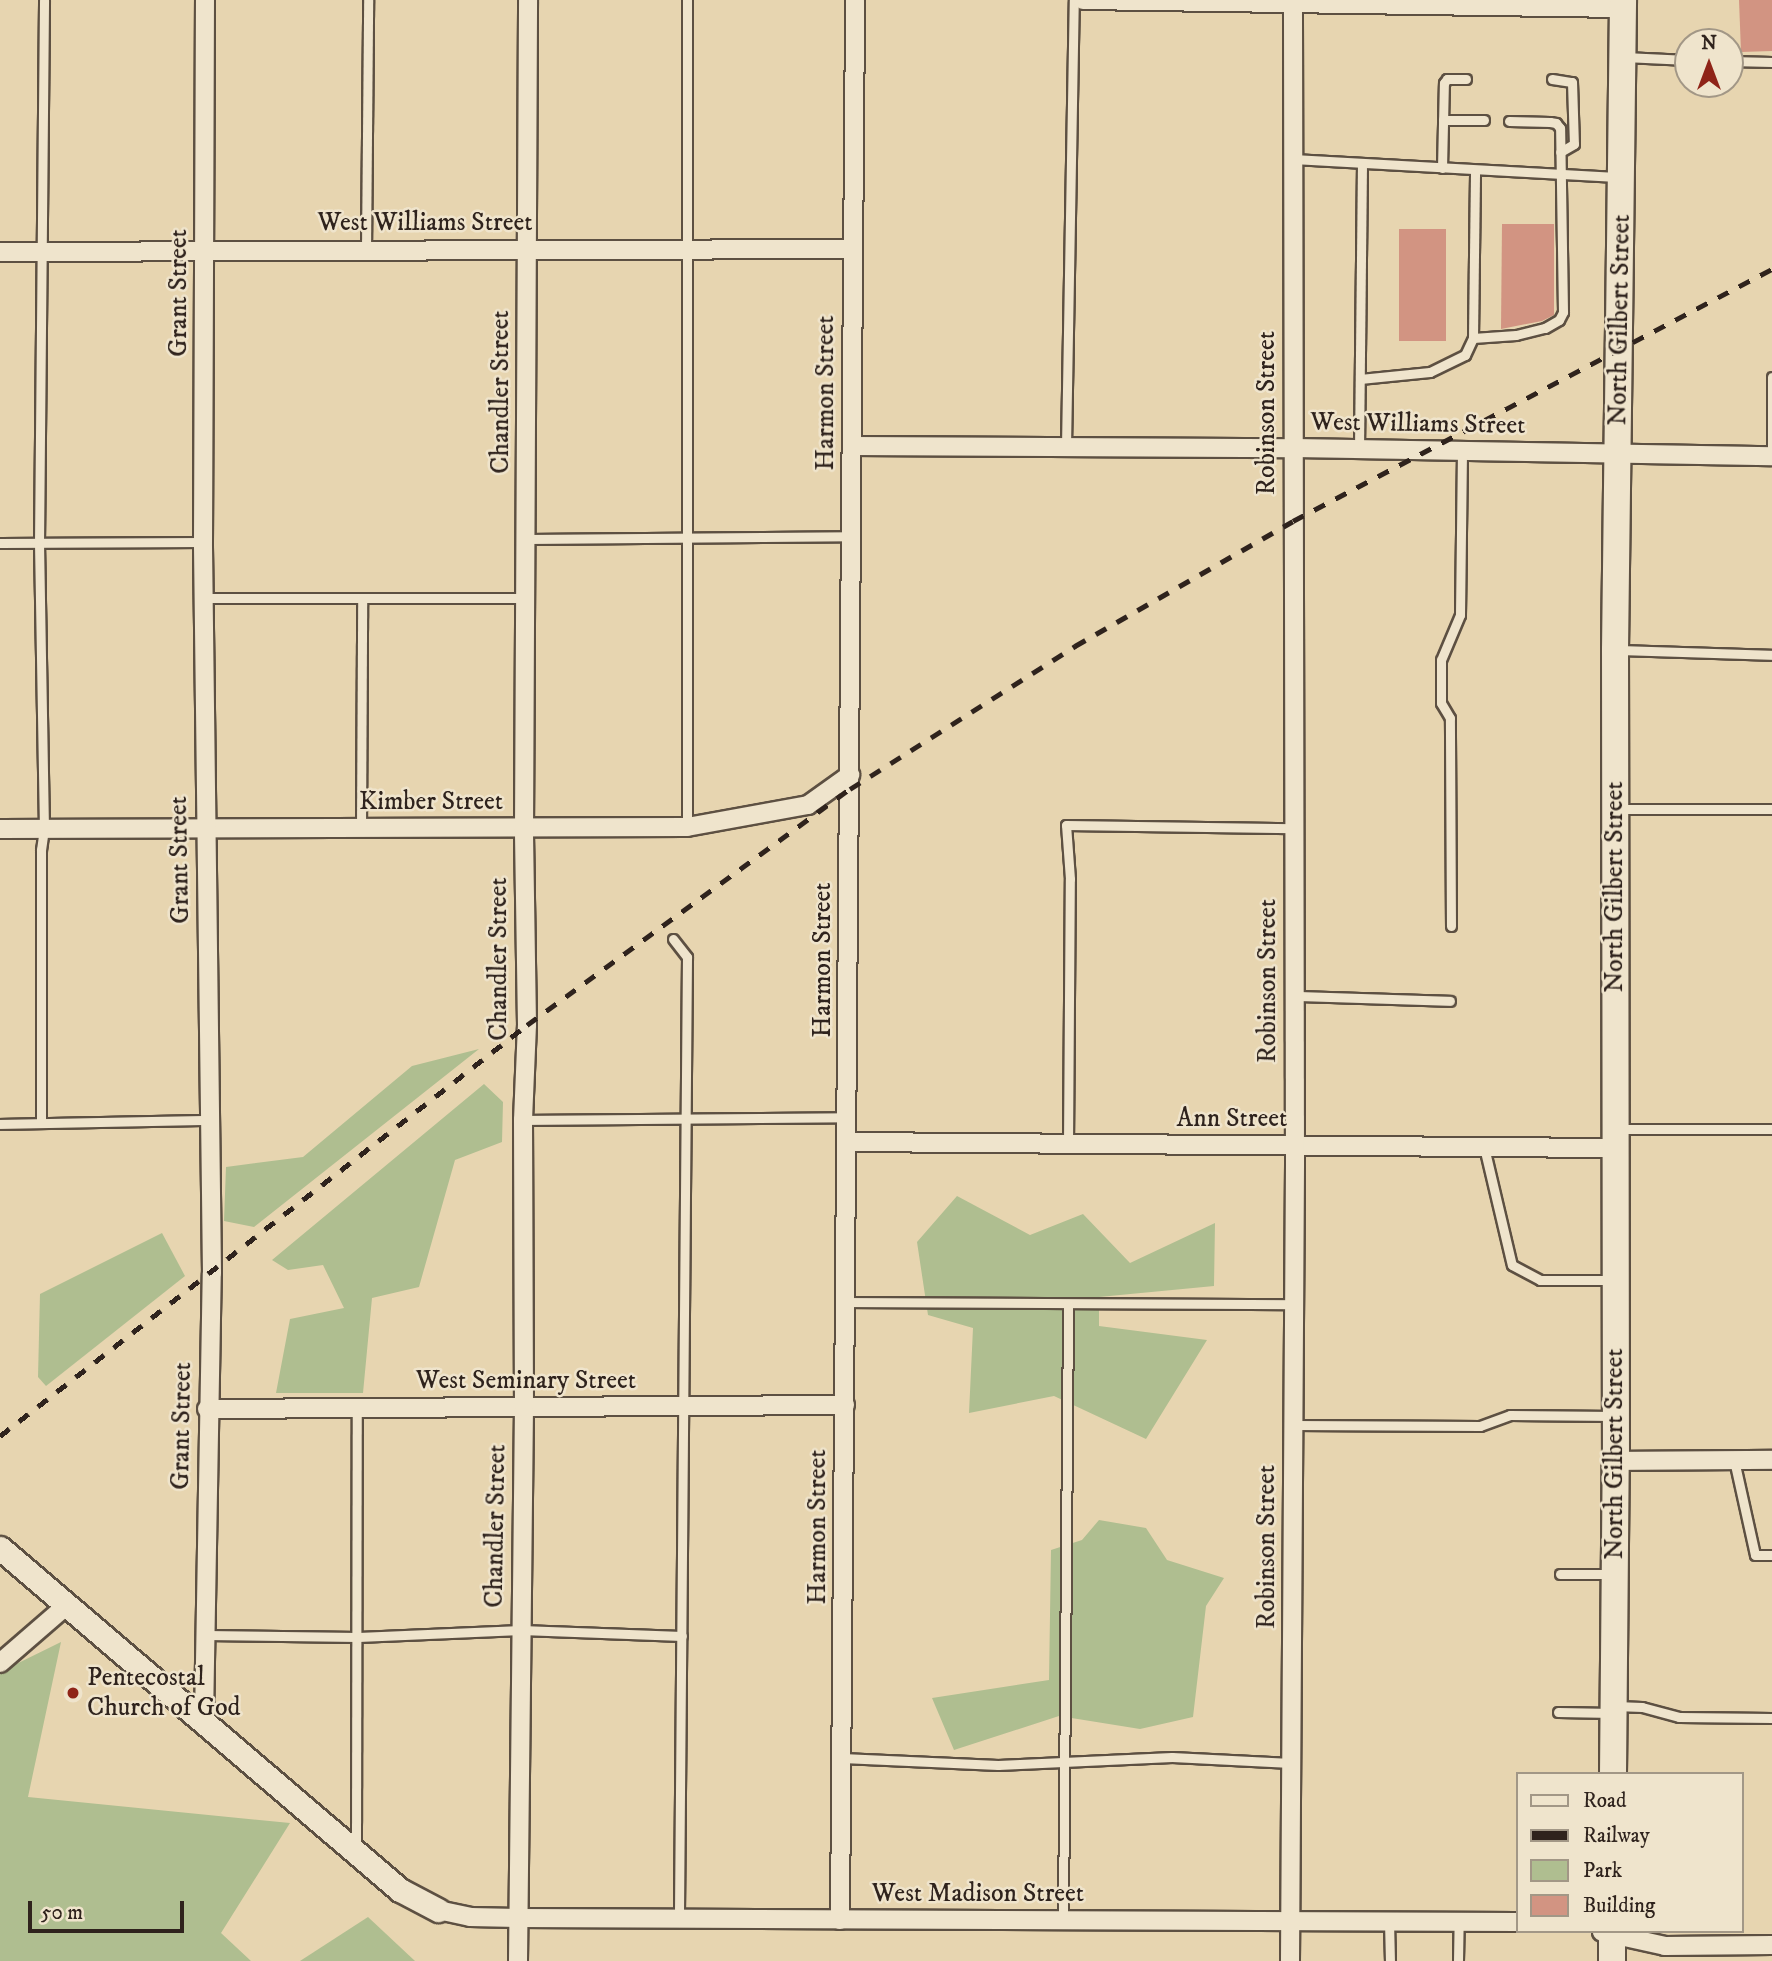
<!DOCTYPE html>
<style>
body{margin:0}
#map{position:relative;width:1772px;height:1961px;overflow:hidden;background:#e7d5b0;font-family:"IM FELL DW Pica",serif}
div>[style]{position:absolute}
.green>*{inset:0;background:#afbe90}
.building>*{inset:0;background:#d29482}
.roads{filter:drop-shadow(2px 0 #5d5042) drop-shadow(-2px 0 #5d5042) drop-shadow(0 2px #5d5042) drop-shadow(0 -2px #5d5042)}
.service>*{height:9px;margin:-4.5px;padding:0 4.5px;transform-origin:4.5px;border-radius:4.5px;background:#efe4cc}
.minor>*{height:18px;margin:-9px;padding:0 9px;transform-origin:9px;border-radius:9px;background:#efe4cc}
.tertiary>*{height:23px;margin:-11.5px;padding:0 11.5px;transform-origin:11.5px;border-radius:11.5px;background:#efe4cc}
.secondary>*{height:26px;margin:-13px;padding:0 13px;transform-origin:13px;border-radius:13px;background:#efe4cc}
.rail>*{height:5px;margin-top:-2.5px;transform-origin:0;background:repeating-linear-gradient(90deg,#2f231d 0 12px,transparent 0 24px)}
.dots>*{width:19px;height:19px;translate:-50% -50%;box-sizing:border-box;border:4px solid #efe4cc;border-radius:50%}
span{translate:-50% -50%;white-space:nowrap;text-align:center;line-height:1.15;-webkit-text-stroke:5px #efe4cc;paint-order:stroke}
.street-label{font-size:26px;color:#2f231d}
.poi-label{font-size:26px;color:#2f231d}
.left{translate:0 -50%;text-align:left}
.legend{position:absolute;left:1516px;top:1772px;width:228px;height:161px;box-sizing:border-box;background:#efe4cc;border:2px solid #a29786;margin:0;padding:9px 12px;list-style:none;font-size:21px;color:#2f231d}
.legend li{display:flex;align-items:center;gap:14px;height:35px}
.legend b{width:35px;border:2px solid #a29786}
.north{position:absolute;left:1674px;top:28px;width:70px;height:70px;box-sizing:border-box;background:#efe4cc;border:2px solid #a29786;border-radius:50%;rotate:0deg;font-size:19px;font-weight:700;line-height:28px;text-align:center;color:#2f231d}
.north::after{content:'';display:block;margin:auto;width:24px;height:32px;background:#8f2418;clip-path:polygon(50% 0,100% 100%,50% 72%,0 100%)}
.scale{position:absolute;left:28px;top:1901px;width:156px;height:32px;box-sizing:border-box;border:4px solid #2f231d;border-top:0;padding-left:9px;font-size:21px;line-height:24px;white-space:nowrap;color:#2f231d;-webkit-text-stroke:5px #efe4cc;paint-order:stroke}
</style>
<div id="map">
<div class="green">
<div style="clip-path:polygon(479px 1049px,254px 1227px,224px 1221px,226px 1167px,303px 1157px,412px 1066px)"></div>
<div style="clip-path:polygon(484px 1084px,503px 1102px,502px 1142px,455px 1160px,419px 1287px,372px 1298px,363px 1393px,276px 1393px,290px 1319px,344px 1308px,323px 1265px,288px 1270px,272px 1260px)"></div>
<div style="clip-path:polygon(957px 1196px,1030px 1235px,1083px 1214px,1130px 1263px,1215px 1223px,1214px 1286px,1099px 1297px,1099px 1326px,1207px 1340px,1146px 1439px,1054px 1396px,969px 1413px,973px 1328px,928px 1315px,917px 1242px)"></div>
<div style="clip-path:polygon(162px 1233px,185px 1276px,46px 1386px,38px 1377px,40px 1294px)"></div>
<div style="clip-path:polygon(1099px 1520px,1146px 1528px,1167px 1560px,1224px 1578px,1206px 1606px,1193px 1717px,1140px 1729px,1059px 1716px,954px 1750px,932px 1698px,1049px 1680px,1051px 1550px,1082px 1540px)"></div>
<div style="clip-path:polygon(61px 1642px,28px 1797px,290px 1823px,221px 1933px,251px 1961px,0 1961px,0 1672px)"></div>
<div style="clip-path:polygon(368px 1917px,415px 1961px,300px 1961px)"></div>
</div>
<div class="building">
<div style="clip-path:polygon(1739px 0,1772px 0,1772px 51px,1741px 52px)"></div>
<div style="clip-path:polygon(1502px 224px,1554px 224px,1554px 315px,1542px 321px,1501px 329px)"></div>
<div style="clip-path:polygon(1399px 229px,1446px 229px,1446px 341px,1399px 341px)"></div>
</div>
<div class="roads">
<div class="service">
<div style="left:687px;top:0;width:827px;rotate:90deg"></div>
<div style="left:1624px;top:57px;width:64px;rotate:2.7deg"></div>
<div style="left:1730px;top:61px;width:42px;rotate:1.4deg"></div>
<div style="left:1552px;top:79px;width:20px;rotate:9deg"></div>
<div style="left:1572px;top:82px;width:62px;rotate:88.2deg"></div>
<div style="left:1574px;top:144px;width:16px;rotate:150deg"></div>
<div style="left:1443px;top:120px;width:41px"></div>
<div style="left:1293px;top:159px;width:324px;rotate:3.2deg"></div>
<div style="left:1442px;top:168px;width:85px;rotate:-88.7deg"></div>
<div style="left:1444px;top:83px;width:5px;rotate:-53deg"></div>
<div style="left:1447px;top:79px;width:19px"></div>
<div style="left:366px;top:250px;width:250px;rotate:-89.5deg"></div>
<div style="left:1473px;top:338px;width:43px;rotate:-4deg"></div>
<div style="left:1516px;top:335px;width:30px;rotate:-14deg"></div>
<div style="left:1545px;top:328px;width:16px;rotate:-30deg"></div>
<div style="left:1559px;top:320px;width:9px;rotate:-63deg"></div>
<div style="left:1563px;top:312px;width:184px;rotate:-90.9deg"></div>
<div style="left:1560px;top:128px;width:6px;rotate:-129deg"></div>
<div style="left:1556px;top:123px;width:6px;rotate:-171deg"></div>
<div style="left:1550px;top:122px;width:41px;rotate:-178.6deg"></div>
<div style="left:1360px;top:379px;width:70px;rotate:-5.7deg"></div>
<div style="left:1430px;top:372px;width:39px;rotate:-26deg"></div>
<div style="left:1465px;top:355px;width:19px;rotate:-65deg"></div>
<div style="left:1473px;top:338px;width:168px;rotate:-89.3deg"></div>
<div style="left:1066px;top:447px;width:447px;rotate:-89deg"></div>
<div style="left:1359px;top:450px;width:287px;rotate:-89.4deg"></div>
<div style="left:1772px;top:456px;width:79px;rotate:-90deg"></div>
<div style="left:527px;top:539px;width:324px;rotate:-0.5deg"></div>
<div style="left:0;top:543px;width:203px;rotate:-0.3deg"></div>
<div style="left:204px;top:598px;width:322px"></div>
<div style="left:1616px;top:650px;width:156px;rotate:1.8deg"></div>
<div style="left:1617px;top:809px;width:155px"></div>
<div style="left:361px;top:828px;width:229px;rotate:-89.7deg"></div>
<div style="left:1451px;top:926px;width:208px;rotate:-90.3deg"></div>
<div style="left:1450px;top:718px;width:17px;rotate:-121deg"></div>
<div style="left:1441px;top:703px;width:43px;rotate:-90deg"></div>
<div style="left:1441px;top:660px;width:49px;rotate:-67.1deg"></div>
<div style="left:1460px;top:615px;width:163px;rotate:-89.3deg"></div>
<div style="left:673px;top:939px;width:23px;rotate:52deg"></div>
<div style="left:687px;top:957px;width:961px;rotate:90.48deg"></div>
<div style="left:1295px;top:996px;width:155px;rotate:1.8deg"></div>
<div style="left:523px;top:1120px;width:323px;rotate:-0.5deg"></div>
<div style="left:41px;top:1123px;width:273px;rotate:-90deg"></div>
<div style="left:41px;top:850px;width:21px;rotate:-82deg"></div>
<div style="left:44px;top:829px;width:285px;rotate:-91deg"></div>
<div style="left:39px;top:544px;width:544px;rotate:-89.47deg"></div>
<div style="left:0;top:1124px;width:211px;rotate:-1.1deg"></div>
<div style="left:1617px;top:1129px;width:155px"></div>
<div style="left:1068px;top:1144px;width:265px;rotate:-89.6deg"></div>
<div style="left:1070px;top:879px;width:54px;rotate:-94.2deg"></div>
<div style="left:1066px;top:825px;width:228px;rotate:0.8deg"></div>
<div style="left:1484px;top:1147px;width:121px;rotate:76.7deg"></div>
<div style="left:1512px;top:1265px;width:32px;rotate:28deg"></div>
<div style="left:1540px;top:1280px;width:72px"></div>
<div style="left:846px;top:1302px;width:449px;rotate:0.3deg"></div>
<div style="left:1294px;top:1425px;width:186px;rotate:0.3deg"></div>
<div style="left:1480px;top:1426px;width:32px;rotate:-20deg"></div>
<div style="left:1510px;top:1415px;width:105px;rotate:0.5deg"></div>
<div style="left:1734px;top:1460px;width:97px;rotate:77.5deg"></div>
<div style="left:1755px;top:1555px;width:17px"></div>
<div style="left:1560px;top:1574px;width:54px"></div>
<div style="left:206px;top:1635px;width:152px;rotate:0.8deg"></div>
<div style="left:358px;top:1637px;width:163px;rotate:-2.5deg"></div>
<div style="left:521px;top:1630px;width:161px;rotate:2.1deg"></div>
<div style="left:1615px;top:1706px;width:27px;rotate:2deg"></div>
<div style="left:1642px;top:1707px;width:38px;rotate:15deg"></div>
<div style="left:1679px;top:1717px;width:93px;rotate:0.6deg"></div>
<div style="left:1558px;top:1712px;width:55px;rotate:1deg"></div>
<div style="left:842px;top:1758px;width:156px;rotate:2.6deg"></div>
<div style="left:998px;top:1765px;width:174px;rotate:-2.6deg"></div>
<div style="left:1172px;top:1757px;width:119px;rotate:2.9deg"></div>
<div style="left:356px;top:1847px;width:439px;rotate:-89.9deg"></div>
<div style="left:1063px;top:1920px;width:615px;rotate:-89.53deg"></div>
<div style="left:1389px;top:1921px;width:40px;rotate:88.6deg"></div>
<div style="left:1458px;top:1961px;width:39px;rotate:-89deg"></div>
</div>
<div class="minor">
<div style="left:1083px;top:0;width:540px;rotate:0.85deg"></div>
<div style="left:0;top:252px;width:851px;rotate:-0.2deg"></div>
<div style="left:853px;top:446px;width:441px;rotate:0.3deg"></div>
<div style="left:1294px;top:448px;width:478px;rotate:1deg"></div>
<div style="left:0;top:829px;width:687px;rotate:-0.17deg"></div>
<div style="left:687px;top:827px;width:123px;rotate:-10.3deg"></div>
<div style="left:808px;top:805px;width:52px;rotate:-35.5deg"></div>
<div style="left:848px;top:1142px;width:767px;rotate:0.45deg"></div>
<div style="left:207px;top:1409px;width:638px;rotate:-0.36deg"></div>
<div style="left:1616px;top:1461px;width:156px;rotate:-0.4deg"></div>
<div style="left:0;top:1663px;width:89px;rotate:-40.9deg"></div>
<div style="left:204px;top:1719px;width:446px;rotate:-89deg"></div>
<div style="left:212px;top:1273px;width:731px;rotate:-90.71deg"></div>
<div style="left:203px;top:542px;width:542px;rotate:-89.79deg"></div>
<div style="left:438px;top:1910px;width:33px;rotate:12deg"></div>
<div style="left:470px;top:1917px;width:48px;rotate:1.2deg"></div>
<div style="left:518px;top:1918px;width:1000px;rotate:0.23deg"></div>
<div style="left:840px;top:1920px;width:1920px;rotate:-89.55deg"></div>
<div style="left:1602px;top:1932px;width:65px;rotate:12.5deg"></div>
<div style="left:1665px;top:1946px;width:107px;rotate:-0.5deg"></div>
<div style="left:518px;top:1961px;width:554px;rotate:-89.38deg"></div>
<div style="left:524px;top:1407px;width:287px;rotate:-90.2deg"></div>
<div style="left:523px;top:1120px;width:95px;rotate:-87.6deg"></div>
<div style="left:527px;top:1025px;width:196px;rotate:-90.9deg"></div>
<div style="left:524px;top:829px;width:829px;rotate:-89.72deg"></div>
<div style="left:1290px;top:1961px;width:796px;rotate:-89.64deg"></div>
<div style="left:1295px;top:1165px;width:1165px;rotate:-90.1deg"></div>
</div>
<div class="tertiary">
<div style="left:0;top:1548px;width:526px;rotate:40.53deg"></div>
<div style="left:400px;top:1890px;width:43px;rotate:27.8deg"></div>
</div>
<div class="secondary">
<div style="left:1613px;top:1774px;width:313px;rotate:-89.5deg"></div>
<div style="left:1616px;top:1461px;width:811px;rotate:-90.07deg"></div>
<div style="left:1615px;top:650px;width:650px;rotate:-89.29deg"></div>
<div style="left:1612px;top:1931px;width:30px;rotate:90deg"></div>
</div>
</div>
<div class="rail">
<div style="left:0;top:1436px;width:668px;rotate:-37.95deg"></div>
<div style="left:527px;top:1025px;width:400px;rotate:-36.2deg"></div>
<div style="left:850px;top:789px;width:267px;rotate:-32.4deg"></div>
<div style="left:1075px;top:646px;width:251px;rotate:-29.8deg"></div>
<div style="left:1293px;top:521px;width:541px;rotate:-27.75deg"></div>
</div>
<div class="dots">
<div style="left:73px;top:1693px;background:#8f2418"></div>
</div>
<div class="street-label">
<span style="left:425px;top:223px">West Williams Street</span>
<span style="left:179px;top:293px;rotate:-90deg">Grant Street</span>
<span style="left:1620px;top:320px;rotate:-89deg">North Gilbert Street</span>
<span style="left:501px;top:392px;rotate:-90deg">Chandler Street</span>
<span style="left:826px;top:393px;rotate:-90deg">Harmon Street</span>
<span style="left:1267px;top:413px;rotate:-90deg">Robinson Street</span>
<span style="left:1418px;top:424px;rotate:1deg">West Williams Street</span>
<span style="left:431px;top:802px">Kimber Street</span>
<span style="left:180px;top:860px;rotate:-91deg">Grant Street</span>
<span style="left:1615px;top:887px;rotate:-90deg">North Gilbert Street</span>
<span style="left:499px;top:959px;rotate:-90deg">Chandler Street</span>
<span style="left:823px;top:960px;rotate:-90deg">Harmon Street</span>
<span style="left:1268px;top:981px;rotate:-90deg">Robinson Street</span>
<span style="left:1232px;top:1119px">Ann Street</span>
<span style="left:526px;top:1381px">West Seminary Street</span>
<span style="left:182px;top:1426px;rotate:-89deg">Grant Street</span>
<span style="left:1615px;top:1454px;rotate:-90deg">North Gilbert Street</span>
<span style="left:496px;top:1526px;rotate:-89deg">Chandler Street</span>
<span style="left:818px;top:1527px;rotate:-90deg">Harmon Street</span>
<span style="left:1267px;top:1547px;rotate:-90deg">Robinson Street</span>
<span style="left:978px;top:1894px">West Madison Street</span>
</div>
<div class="poi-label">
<span class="left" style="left:87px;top:1693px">Pentecostal<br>Church of God</span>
</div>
<ul class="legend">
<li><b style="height:9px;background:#efe4cc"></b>Road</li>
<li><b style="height:9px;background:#2f231d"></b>Railway</li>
<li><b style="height:19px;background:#afbe90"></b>Park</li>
<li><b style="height:19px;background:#d29482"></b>Building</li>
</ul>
<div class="north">N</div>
<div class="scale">50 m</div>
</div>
